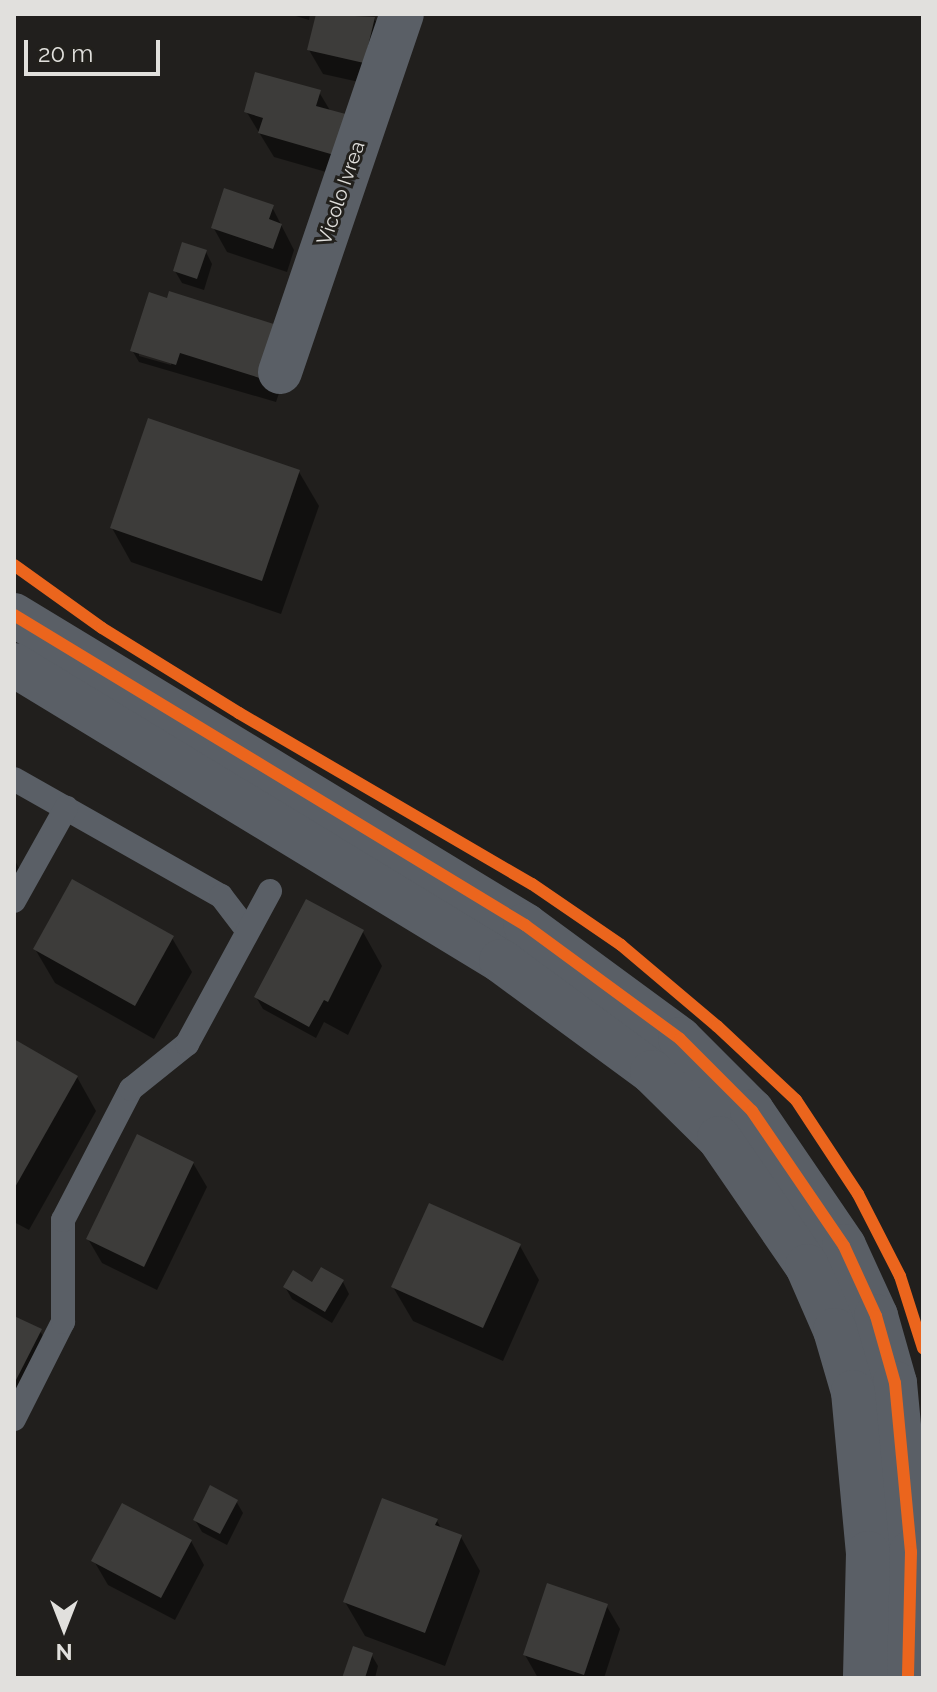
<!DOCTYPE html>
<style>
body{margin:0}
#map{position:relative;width:937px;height:1692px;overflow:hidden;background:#211f1d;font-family:Raleway,sans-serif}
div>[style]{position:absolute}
.shadow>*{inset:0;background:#0007}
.building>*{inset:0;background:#3d3c3a}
.service>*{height:24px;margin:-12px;padding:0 12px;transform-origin:12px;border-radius:12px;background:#5a5f66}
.minor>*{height:44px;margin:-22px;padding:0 22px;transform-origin:22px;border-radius:22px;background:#5a5f66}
.cycleway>*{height:12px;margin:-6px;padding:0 6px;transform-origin:6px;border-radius:6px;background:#eb651d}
span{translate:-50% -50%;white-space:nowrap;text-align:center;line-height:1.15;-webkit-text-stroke:6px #22201c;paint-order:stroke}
.street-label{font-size:20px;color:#e1e0dd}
.frame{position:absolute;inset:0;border:16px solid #e1e0dd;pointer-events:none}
.north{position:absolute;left:24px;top:1588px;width:80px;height:80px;-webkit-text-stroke:6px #22201c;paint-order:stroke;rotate:180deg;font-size:22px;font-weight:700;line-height:32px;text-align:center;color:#e1e0dd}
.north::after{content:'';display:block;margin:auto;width:28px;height:36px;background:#e1e0dd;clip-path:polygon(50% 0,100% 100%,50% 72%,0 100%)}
.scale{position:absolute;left:24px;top:40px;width:136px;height:36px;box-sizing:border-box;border:4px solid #e1e0dd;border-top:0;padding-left:10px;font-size:24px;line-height:28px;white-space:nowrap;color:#e1e0dd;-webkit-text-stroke:6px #22201c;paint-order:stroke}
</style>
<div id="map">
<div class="shadow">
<div style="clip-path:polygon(289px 14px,310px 14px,309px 20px)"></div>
<div style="clip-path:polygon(318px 14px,374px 18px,387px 42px,377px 86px,323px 74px,309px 50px)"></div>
<div style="clip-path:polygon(319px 92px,331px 112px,354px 180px,274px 157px,246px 111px)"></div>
<div style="clip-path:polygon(272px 207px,294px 250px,287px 272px,227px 252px,213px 227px)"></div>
<div style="clip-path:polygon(206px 252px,212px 264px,204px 290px,182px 283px,175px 271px)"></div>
<div style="clip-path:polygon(evenodd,168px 300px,293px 352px,276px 402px,139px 362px,132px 350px,168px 300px,139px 351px,172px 361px,171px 365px,139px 356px,139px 351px)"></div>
<div style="clip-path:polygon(299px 472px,319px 506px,281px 614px,131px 562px,112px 528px)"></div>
<div style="clip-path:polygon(14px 859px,26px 881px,14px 903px)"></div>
<div style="clip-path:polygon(363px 932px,382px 966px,348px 1035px,324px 1022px,316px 1038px,263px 1009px,256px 997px)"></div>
<div style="clip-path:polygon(172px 938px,192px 972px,154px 1039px,55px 983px,35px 949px)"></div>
<div style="clip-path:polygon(14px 1042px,77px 1077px,96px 1111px,29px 1230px,14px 1222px)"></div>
<div style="clip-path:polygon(193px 1163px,207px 1187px,157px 1290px,102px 1263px,88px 1239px)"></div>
<div style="clip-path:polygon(520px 1246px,539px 1280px,503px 1361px,413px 1321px,393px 1287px)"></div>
<div style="clip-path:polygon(343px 1282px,349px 1294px,332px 1323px,292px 1299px,285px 1287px)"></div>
<div style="clip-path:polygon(14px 1318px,40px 1331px,47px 1343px,14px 1408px)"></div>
<div style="clip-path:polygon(236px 1501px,243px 1513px,227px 1545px,202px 1532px,195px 1520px)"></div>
<div style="clip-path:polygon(437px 1521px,442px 1530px,461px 1537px,480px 1571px,445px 1666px,365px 1636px,345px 1602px)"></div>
<div style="clip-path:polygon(191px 1541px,204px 1565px,175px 1620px,108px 1585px,94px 1561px)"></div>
<div style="clip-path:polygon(606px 1605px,620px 1629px,604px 1678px,538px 1678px,525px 1655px)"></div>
<div style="clip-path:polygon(371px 1654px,378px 1666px,375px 1678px,345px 1678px)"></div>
</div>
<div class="building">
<div style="clip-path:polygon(316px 14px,375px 17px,364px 63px,307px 50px)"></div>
<div style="clip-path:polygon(255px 72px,321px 90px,316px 106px,353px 116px,341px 157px,258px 133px,263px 118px,244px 112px)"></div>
<div style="clip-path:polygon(224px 188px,274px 205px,269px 219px,282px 224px,273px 249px,211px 228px)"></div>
<div style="clip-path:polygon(182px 242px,207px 250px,197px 279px,173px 271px)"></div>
<div style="clip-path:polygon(169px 291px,280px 326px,263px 379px,180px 353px,176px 365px,130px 351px,149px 292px,167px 298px)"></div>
<div style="clip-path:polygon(148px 418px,300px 470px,262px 581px,110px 528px)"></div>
<div style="clip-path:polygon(72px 879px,174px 936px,135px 1006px,33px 949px)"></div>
<div style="clip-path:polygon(306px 899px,364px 930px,328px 1002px,324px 1000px,309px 1027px,254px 997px)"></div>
<div style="clip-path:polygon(14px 1039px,78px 1076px,14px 1189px)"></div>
<div style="clip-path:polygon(137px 1134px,194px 1162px,144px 1267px,86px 1239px)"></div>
<div style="clip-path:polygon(429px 1203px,521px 1244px,483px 1328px,391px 1287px)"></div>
<div style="clip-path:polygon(321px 1267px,344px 1280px,325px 1312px,283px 1287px,293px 1270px,312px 1282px)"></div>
<div style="clip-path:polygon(14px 1316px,42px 1329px,14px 1384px)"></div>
<div style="clip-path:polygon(210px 1485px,238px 1500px,220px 1534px,193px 1520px)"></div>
<div style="clip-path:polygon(382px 1498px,438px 1519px,435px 1525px,462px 1535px,425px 1633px,343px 1602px)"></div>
<div style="clip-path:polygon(122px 1503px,192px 1540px,161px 1598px,91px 1561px)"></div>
<div style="clip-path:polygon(547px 1583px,608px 1604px,584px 1675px,523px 1655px)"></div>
<div style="clip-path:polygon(353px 1646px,373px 1653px,365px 1678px,342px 1678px)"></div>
</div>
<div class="service">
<div style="left:14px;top:779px;width:238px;rotate:29.5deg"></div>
<div style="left:221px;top:896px;width:43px;rotate:52.6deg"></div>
<div style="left:14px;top:901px;width:107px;rotate:-60.8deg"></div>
<div style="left:14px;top:1419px;width:109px;rotate:-63.2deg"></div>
<div style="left:63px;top:1322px;width:102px;rotate:-90deg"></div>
<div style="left:63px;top:1220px;width:148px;rotate:-62.6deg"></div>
<div style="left:131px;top:1089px;width:72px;rotate:-38.8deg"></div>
<div style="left:187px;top:1044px;width:174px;rotate:-61.5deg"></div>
</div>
<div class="minor">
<div style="left:280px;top:372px;width:378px;rotate:-71.2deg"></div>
<div style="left:14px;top:615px;width:598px;rotate:31.24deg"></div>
<div style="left:525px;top:925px;width:192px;rotate:36.3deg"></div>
<div style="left:680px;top:1039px;width:102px;rotate:45deg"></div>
<div style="left:752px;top:1111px;width:163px;rotate:55.7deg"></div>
<div style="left:844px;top:1246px;width:77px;rotate:65.4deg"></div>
<div style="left:876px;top:1316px;width:70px;rotate:74.2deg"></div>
<div style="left:895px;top:1383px;width:170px;rotate:84.6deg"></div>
<div style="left:911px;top:1552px;width:126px;rotate:91.4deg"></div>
<div style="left:14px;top:665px;width:570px;rotate:31.29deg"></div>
<div style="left:501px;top:961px;width:187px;rotate:36.3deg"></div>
<div style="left:652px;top:1072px;width:94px;rotate:44.6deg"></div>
<div style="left:719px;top:1138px;width:155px;rotate:55.5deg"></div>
<div style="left:807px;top:1266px;width:70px;rotate:66.4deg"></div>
<div style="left:835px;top:1330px;width:65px;rotate:73.8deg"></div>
<div style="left:853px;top:1392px;width:162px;rotate:84.7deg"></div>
<div style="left:868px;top:1553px;width:125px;rotate:91.4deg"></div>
</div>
<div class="cycleway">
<div style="left:14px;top:565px;width:108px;rotate:35.6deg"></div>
<div style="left:102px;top:628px;width:161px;rotate:31.8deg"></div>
<div style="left:239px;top:713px;width:339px;rotate:30.3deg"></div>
<div style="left:532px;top:884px;width:108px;rotate:34.4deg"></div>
<div style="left:621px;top:945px;width:126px;rotate:40.2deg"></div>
<div style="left:717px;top:1026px;width:108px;rotate:43.1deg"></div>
<div style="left:796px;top:1100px;width:113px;rotate:56.6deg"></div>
<div style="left:858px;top:1194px;width:92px;rotate:62.9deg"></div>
<div style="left:900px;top:1276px;width:76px;rotate:72.3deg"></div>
<div style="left:14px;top:615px;width:598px;rotate:31.24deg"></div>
<div style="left:525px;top:925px;width:192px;rotate:36.3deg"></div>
<div style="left:680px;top:1039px;width:102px;rotate:45deg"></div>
<div style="left:752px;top:1111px;width:163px;rotate:55.7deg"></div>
<div style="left:844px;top:1246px;width:77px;rotate:65.4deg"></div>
<div style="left:876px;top:1316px;width:70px;rotate:74.2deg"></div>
<div style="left:895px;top:1383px;width:170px;rotate:84.6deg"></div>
<div style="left:911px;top:1552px;width:126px;rotate:91.4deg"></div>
</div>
<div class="street-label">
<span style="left:341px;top:193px;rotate:-71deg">Vicolo Ivrea</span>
</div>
<div class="frame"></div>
<div class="north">N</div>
<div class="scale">20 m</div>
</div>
